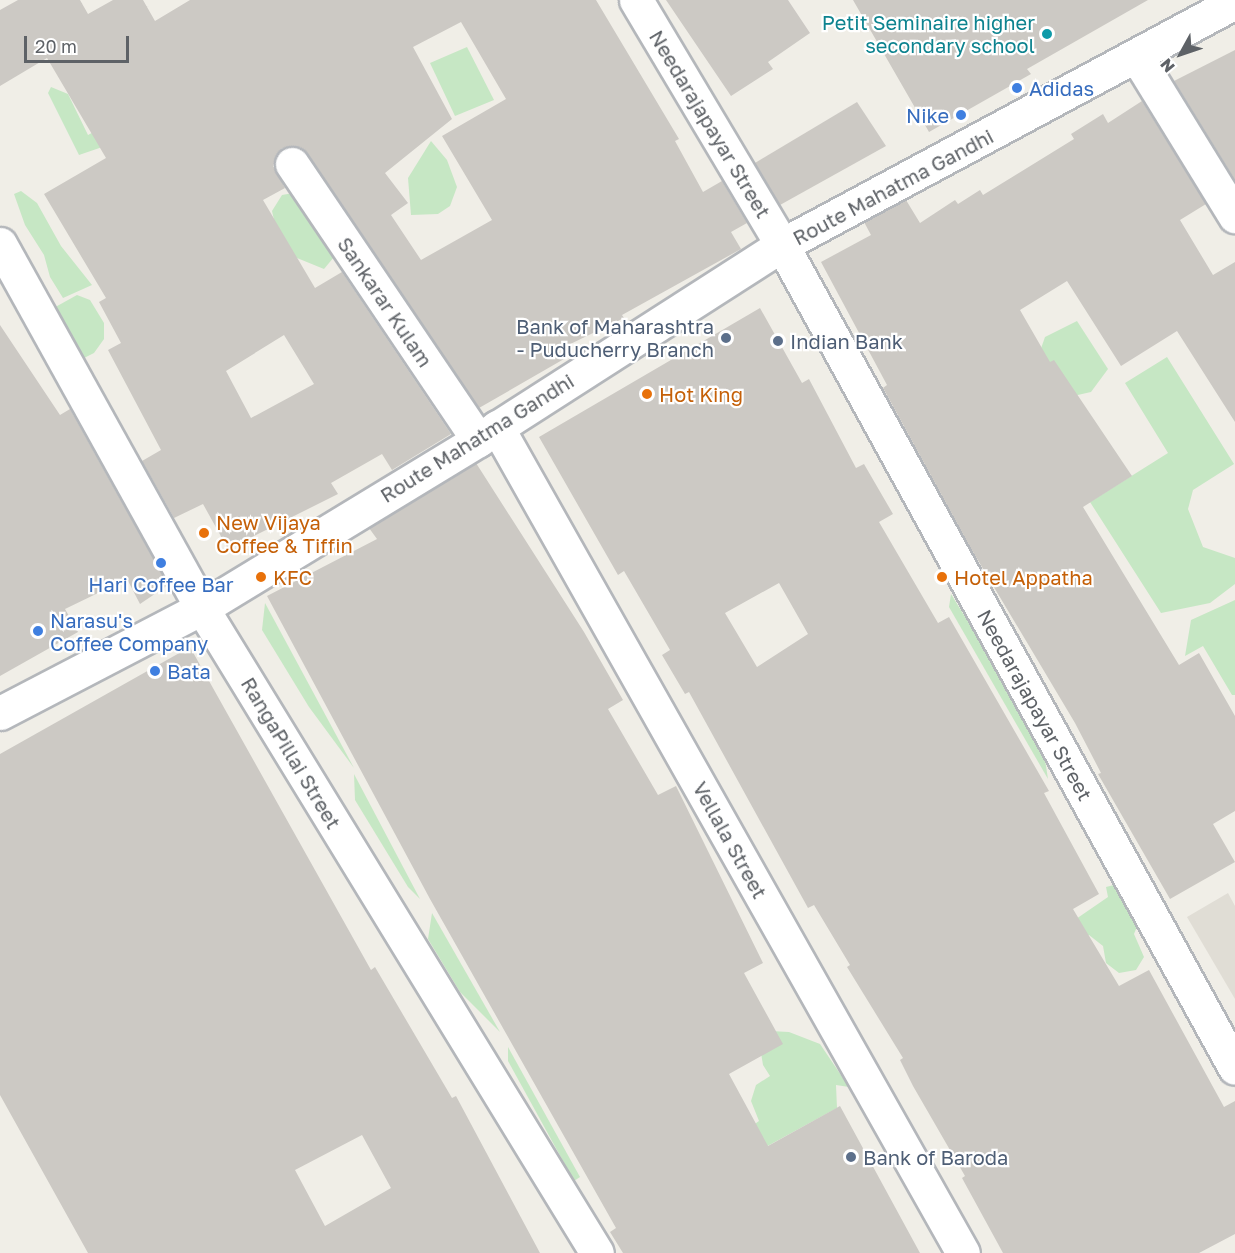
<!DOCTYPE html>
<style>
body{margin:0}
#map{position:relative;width:1235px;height:1253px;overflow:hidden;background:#f0eee7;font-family:"Golos Text",sans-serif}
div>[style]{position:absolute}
.education>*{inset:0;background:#e0ddd5}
.green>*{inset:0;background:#c6e7c4}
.building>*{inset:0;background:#ccc9c4}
.roads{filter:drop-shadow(2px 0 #b4b7bb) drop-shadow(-2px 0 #b4b7bb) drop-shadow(0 2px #b4b7bb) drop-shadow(0 -2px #b4b7bb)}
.minor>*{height:33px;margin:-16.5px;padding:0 16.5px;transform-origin:16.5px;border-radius:16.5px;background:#fff}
.dots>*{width:16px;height:16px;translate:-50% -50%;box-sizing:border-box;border:3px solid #fff;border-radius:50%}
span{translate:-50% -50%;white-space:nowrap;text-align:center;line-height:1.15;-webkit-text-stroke:4.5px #fff;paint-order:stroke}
.culture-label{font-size:20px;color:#0d838f}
.right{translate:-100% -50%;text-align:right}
.shop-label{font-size:20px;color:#366cbe}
.left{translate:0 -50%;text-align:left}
.street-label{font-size:20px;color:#5e6267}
.service-label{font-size:20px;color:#4e5e75}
.food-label{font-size:20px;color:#c56008}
.north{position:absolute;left:1151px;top:24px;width:60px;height:60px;-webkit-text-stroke:4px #fff;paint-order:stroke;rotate:230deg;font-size:16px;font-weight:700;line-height:24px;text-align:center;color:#5e6267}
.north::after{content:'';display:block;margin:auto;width:21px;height:27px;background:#5e6267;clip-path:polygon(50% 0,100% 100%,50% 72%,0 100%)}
.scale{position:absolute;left:24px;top:36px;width:105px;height:27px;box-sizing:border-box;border:3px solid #5e6267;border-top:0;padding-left:8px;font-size:18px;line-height:21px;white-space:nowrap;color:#5e6267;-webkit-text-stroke:4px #fff;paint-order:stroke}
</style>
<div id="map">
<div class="education">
<div style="clip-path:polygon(1228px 893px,1235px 906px,1235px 999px,1187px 917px)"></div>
</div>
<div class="green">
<div style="clip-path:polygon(467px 47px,494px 100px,455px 116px,430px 63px)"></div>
<div style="clip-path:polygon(51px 87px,68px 94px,88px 135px,115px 121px,114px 143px,79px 155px,48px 93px)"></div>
<div style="clip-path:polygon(431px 141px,447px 160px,457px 187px,450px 206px,438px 214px,411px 215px,408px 178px)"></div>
<div style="clip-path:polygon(21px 191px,37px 203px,61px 246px,92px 285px,63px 298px,50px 277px,44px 255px,25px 225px,14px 194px)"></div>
<div style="clip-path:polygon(299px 192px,334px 257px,324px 269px,297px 258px,278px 237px,272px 211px,282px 195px)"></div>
<div style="clip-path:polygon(77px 295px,90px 300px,104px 323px,104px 339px,94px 353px,80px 360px,50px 310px)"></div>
<div style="clip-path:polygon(1077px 321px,1108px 369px,1091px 392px,1060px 399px,1031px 377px,1045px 337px)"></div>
<div style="clip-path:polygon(1167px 357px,1234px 464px,1193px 490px,1188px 509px,1203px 547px,1235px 558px,1235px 584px,1210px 603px,1161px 613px,1090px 502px,1168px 453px,1125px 383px)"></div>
<div style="clip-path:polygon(951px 594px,1021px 708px,1044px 753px,1048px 779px,949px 607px)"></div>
<div style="clip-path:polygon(1235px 600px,1235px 695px,1232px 695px,1203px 646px,1185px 656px,1191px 620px)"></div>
<div style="clip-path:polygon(265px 603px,354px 768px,309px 707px,262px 630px)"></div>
<div style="clip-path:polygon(354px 774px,420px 899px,408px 887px,355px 800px)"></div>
<div style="clip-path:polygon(1114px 885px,1138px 924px,1134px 934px,1144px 957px,1136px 970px,1119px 973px,1106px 963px,1103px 946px,1089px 935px,1068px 935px,1076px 919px,1108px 897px,1106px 887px)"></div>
<div style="clip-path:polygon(432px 913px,500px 1032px,460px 992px,428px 939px)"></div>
<div style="clip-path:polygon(770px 1031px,789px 1032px,820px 1044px,849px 1087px,836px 1085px,837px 1108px,760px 1150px,725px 1145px,759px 1121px,751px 1101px,756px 1085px,770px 1076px,763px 1065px,760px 1047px)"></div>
<div style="clip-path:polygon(508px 1047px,580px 1177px,574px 1181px,508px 1061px)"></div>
</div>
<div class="building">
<div style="clip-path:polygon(evenodd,18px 0,80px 0,88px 14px,113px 0,143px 0,155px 21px,190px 0,596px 0,679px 139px,675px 141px,703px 192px,722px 181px,747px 223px,731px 232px,741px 249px,622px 315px,624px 318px,558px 350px,564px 359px,479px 408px,308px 154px,300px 147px,282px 148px,273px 166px,285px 188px,263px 200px,315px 288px,342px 272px,451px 434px,392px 470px,382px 454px,331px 483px,338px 494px,228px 549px,203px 504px,174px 518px,142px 461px,161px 450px,108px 350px,121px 343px,99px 302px,106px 298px,44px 194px,106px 158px,47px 58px,0 86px,0 10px,18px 0,461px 22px,506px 99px,442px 136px,492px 220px,421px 260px,391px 215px,408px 203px,385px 173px,452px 119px,413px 47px,461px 22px,18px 0,284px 335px,314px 384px,251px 418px,226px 371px,284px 335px)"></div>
<div style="clip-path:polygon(666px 0,788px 0,810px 33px,768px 62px,773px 69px,731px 96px)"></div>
<div style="clip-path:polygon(853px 0,1148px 0,1027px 69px,1031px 74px,929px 132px)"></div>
<div style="clip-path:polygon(1235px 50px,1235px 180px,1174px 81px)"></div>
<div style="clip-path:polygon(1142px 101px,1206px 204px,1180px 220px,1213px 275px,1235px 262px,1235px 422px,1177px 331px,1121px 366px,1067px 281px,1020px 310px,1050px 362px,1054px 360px,1132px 476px,1083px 507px,1179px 665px,1199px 653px,1235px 716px,1235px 811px,1213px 824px,1235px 862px,1170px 899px,1098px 774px,1101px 773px,1075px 723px,970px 547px,883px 388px,887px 385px,821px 262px,871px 235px,864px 222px,906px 200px,920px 223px,955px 200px,958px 204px,980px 190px,983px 195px,1074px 139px,1071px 134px,1103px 114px,1108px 123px)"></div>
<div style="clip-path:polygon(857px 102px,886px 146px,780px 205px,755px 163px)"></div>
<div style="clip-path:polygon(evenodd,760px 308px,802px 383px,809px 379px,856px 468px,864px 464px,893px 514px,879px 522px,938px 623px,949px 617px,1049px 791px,1044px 793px,1099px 894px,1073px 909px,1119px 986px,1149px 970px,1224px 1107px,1235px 1101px,1235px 1234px,1199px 1253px,1003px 1253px,962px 1178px,965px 1176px,913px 1086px,900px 1060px,903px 1058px,847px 967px,850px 965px,814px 905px,808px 908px,689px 692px,685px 694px,662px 655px,670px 650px,624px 571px,618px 575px,539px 437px,760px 308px,779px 583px,808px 634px,757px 667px,725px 613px,779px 583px)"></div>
<div style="clip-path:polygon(0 325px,60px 415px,70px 409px,168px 585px,140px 604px,127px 579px,65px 609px,78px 632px,0 676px)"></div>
<div style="clip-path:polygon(476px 463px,584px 632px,623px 700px,608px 709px,658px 795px,676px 786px,763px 963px,744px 973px,783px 1044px,729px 1074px,768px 1146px,840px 1106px,920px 1253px,623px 1253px,610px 1232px,616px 1228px,430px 899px,267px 596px,377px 539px,369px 528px)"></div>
<div style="clip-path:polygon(evenodd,190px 647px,371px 970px,375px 967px,452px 1098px,456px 1096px,540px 1253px,88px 1253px,0 1095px,0 754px,190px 647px,362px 1135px,391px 1188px,325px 1226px,295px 1170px,362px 1135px)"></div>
</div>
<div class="roads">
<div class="minor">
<div style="left:636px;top:0;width:285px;rotate:59.2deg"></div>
<div style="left:782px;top:245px;width:939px;rotate:61.17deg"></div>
<div style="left:1137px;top:57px;width:187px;rotate:58.4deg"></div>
<div style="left:292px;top:164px;width:333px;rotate:56deg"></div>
<div style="left:0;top:244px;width:416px;rotate:61deg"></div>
<div style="left:202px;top:608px;width:756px;rotate:58.52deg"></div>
<div style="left:497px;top:427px;width:948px;rotate:60.57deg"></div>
<div style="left:0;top:713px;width:228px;rotate:-27.5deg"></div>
<div style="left:202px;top:608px;width:323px;rotate:-31.3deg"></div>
<div style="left:478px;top:440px;width:361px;rotate:-32.7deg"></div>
<div style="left:782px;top:245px;width:514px;rotate:-28.21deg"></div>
</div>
</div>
<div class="dots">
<div style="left:1047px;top:34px;background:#0f9aa8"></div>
<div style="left:1017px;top:88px;background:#3f7fe0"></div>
<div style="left:961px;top:115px;background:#3f7fe0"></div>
<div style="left:726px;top:338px;background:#5c6f8a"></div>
<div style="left:778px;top:341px;background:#5c6f8a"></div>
<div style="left:647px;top:394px;background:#e8710a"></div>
<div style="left:204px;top:533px;background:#e8710a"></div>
<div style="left:161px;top:563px;background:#3f7fe0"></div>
<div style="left:261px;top:577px;background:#e8710a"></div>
<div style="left:942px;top:577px;background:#e8710a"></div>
<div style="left:38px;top:631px;background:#3f7fe0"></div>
<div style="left:155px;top:671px;background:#3f7fe0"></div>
<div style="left:851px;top:1157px;background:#5c6f8a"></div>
</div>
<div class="culture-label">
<span class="right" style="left:1035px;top:34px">Petit Seminaire higher<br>secondary school</span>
</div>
<div class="shop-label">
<span class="left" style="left:1029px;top:88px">Adidas</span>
<span class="right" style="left:949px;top:115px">Nike</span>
<span style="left:161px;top:584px">Hari Coffee Bar</span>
<span class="left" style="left:50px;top:632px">Narasu's<br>Coffee Company</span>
<span class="left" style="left:167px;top:671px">Bata</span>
</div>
<div class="street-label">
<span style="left:710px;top:124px;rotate:59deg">Needarajapayar Street</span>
<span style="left:893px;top:187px;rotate:-28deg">Route Mahatma Gandhi</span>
<span style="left:385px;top:302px;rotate:56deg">Sankarar Kulam</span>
<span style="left:477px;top:438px;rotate:-32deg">Route Mahatma Gandhi</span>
<span style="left:1035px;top:705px;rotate:61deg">Needarajapayar Street</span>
<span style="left:291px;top:753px;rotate:59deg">RangaPillai Street</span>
<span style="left:730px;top:840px;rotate:61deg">Vellala Street</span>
</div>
<div class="service-label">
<span class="right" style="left:714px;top:338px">Bank of Maharashtra<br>- Puducherry Branch</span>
<span class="left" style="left:790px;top:341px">Indian Bank</span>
<span class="left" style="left:863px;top:1157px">Bank of Baroda</span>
</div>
<div class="food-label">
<span class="left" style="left:659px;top:394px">Hot King</span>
<span class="left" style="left:216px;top:534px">New Vijaya<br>Coffee &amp; Tiffin</span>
<span class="left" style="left:273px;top:577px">KFC</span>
<span class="left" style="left:954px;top:577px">Hotel Appatha</span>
</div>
<div class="north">N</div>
<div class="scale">20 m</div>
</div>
